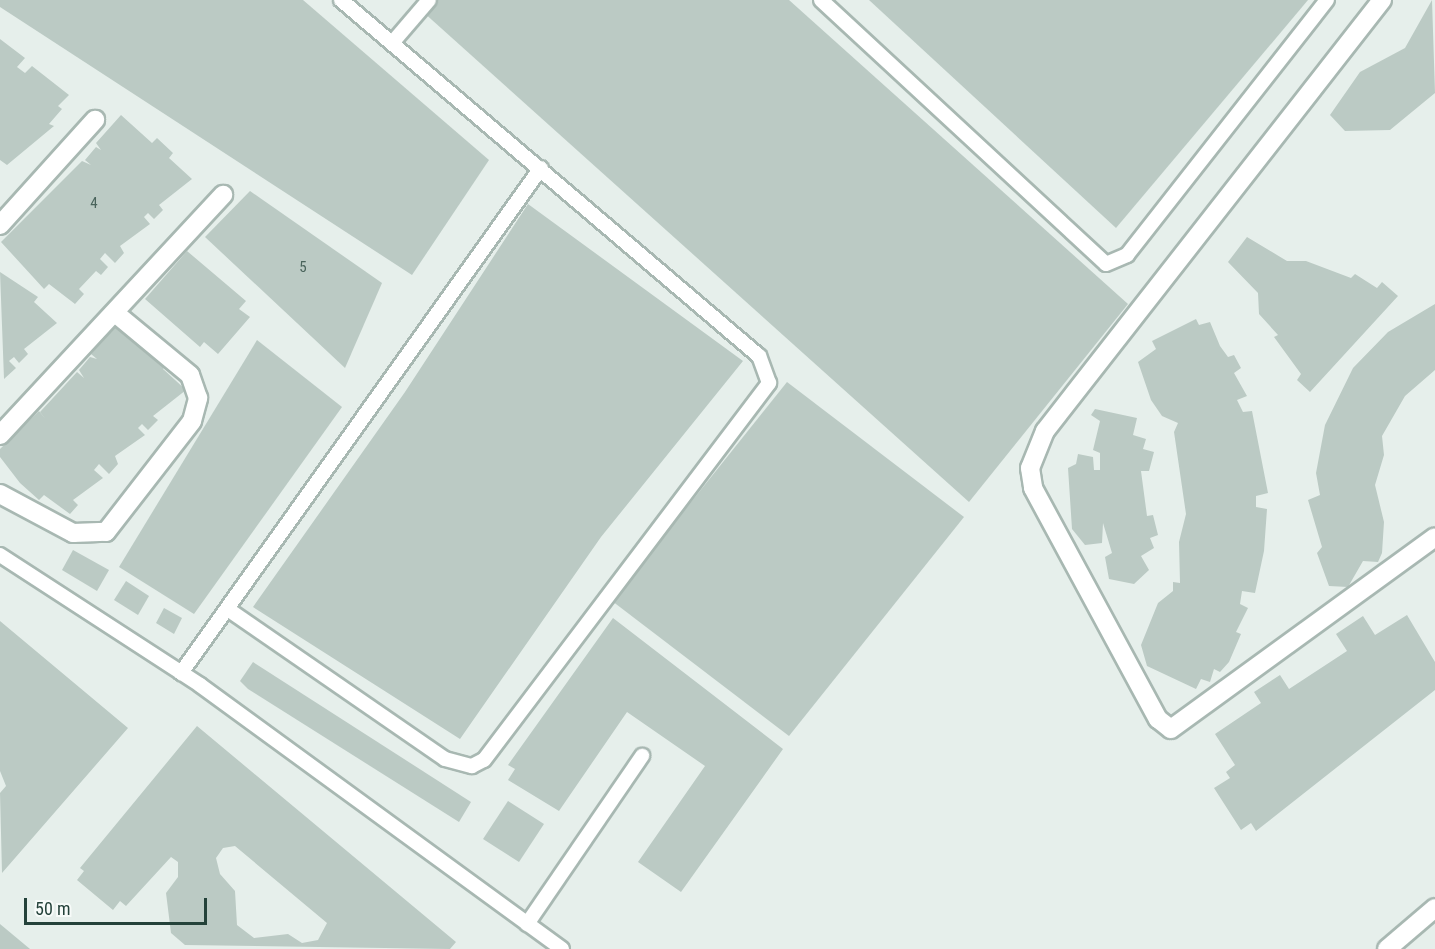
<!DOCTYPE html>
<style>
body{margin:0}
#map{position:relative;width:1435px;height:949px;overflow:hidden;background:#e6efeb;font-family:"Roboto Condensed",sans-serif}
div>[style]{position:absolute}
.building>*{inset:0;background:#bbcac4}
.roads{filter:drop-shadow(2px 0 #a8b8b2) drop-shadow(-2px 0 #a8b8b2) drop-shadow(0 2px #a8b8b2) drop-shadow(0 -2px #a8b8b2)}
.service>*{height:14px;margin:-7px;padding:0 7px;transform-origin:7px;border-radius:7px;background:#fff}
.minor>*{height:18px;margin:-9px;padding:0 9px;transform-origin:9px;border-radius:9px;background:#fff}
span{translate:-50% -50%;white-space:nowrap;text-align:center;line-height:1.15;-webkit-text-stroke:4.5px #f7fbf9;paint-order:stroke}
.number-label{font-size:15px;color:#4a645c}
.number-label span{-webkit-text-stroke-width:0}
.scale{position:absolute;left:24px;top:898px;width:183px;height:27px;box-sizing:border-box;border:3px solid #24423a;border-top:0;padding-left:8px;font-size:18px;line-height:21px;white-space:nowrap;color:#24423a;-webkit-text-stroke:4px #f7fbf9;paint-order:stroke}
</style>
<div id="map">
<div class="building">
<div style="clip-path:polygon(0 0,303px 0,489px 160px,412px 275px,0 7px)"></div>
<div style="clip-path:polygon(433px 0,789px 0,1128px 304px,969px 502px,422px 11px)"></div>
<div style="clip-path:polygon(869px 0,1308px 0,1116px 228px)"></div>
<div style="clip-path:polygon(1432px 0,1435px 93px,1390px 130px,1345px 131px,1330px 115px,1360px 72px,1405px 48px)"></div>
<div style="clip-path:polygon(0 39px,25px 58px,17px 67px,25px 73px,32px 66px,69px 95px,58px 106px,62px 109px,49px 124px,54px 126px,7px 165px,0 160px)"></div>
<div style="clip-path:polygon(121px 115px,152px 143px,157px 138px,173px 153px,169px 158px,192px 179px,159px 205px,163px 210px,154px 219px,148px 213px,144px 217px,150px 224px,120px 246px,124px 253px,115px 263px,105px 253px,100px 259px,108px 267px,101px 275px,96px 271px,79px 289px,84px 294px,75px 304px,49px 284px,44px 289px,1px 242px,82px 161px,91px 165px,85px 160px,96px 147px,101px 150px,96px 143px)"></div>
<div style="clip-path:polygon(250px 191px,382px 283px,345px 368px,205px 237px)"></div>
<div style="clip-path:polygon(528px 204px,743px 361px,601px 537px,460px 739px,253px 607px,405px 392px)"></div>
<div style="clip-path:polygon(1247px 237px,1287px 261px,1306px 261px,1351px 278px,1355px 274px,1377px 288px,1382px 282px,1398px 296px,1310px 392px,1297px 380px,1301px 374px,1274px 337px,1278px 335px,1259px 314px,1258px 293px,1228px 262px)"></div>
<div style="clip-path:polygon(187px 251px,246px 301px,239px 309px,250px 317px,218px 354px,204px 342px,200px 347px,145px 299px)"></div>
<div style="clip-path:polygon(0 272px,38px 297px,34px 302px,57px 323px,24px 349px,28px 354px,19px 363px,14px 357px,9px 361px,16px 368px,4px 379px)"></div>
<div style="clip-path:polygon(1435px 304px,1435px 370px,1405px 396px,1382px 436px,1384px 455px,1375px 485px,1384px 522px,1382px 553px,1378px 562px,1363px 561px,1348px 587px,1329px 586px,1317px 553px,1322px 547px,1308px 500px,1320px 495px,1316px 473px,1325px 425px,1353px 368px,1388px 332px)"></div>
<div style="clip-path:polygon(1196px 319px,1199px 325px,1210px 322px,1220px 346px,1228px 357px,1234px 355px,1241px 368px,1234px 373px,1247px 396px,1237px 400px,1243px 412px,1252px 411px,1268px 493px,1256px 496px,1256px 507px,1267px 509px,1264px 551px,1255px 593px,1242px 591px,1240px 604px,1248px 608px,1236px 632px,1241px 634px,1229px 662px,1220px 672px,1214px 669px,1210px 682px,1201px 679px,1196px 689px,1147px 666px,1141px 645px,1158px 603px,1173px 591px,1173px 582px,1180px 583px,1179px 542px,1186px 514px,1174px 432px,1178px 423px,1162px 416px,1151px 400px,1138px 362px,1156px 349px,1152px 341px)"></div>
<div style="clip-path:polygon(116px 326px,147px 354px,151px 349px,167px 363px,163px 369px,186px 390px,153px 416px,158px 420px,148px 430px,142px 424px,138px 428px,145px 435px,115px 456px,118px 464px,109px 474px,99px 464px,94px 470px,103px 478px,73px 500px,78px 505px,70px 514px,44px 495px,39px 500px,20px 483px,0 457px,0 449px,39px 411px,46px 420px,40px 412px,77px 372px,84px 378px,79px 370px,90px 357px,97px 359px,91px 354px)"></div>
<div style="clip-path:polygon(257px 340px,342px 407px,194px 614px,119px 567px)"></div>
<div style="clip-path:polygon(787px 382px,964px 517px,789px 736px,612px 601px)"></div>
<div style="clip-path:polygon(1095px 409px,1137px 418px,1133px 435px,1146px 439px,1143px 449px,1154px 452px,1149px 471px,1141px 471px,1147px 516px,1153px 515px,1158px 535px,1150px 538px,1154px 548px,1141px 556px,1149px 570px,1134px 584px,1109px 579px,1105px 557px,1112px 553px,1103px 523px,1102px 543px,1085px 545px,1072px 529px,1068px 468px,1076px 464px,1078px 454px,1093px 457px,1094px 470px,1100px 470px,1100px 453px,1093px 450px,1100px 421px,1091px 415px)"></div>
<div style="clip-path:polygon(73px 550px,109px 570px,97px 591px,62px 570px)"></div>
<div style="clip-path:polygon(126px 581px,149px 596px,138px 615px,114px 600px)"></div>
<div style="clip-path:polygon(164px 608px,182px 618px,174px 634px,156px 623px)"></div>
<div style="clip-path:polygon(1407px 615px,1435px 662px,1435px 690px,1256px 831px,1251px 823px,1241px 830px,1214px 788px,1230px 778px,1226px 772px,1235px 765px,1215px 734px,1261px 703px,1254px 692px,1280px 675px,1289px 689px,1347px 651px,1336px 634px,1363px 616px,1375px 635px)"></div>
<div style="clip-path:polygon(613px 618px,783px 749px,681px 892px,638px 862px,705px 766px,627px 712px,559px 811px,508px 780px,515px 769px,508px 765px)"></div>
<div style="clip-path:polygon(0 621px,128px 728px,2px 873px,0 793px,6px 786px,0 771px)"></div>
<div style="clip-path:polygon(253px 662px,471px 802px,459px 822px,248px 689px,240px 681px)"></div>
<div style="clip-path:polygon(evenodd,197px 726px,456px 942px,450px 949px,185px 945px,171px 933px,166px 893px,178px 877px,178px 862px,171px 857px,126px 906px,120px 901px,113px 910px,77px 880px,84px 871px,80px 868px,197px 726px,235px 846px,327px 923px,318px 940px,302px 943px,288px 934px,254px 938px,237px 925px,235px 891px,220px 874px,216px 858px,223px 848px,235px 846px)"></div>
<div style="clip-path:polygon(508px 801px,544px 824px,519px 862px,483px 839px)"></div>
<div style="clip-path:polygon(0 924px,30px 949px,0 949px)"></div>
</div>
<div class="roads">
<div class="service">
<div style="left:821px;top:0;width:388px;rotate:42.8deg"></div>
<div style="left:1106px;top:264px;width:23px;rotate:-23deg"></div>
<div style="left:1127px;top:255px;width:324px;rotate:-51.9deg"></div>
<div style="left:393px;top:42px;width:55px;rotate:-49.4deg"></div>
<div style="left:0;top:555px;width:239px;rotate:33deg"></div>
<div style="left:200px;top:685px;width:448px;rotate:36.1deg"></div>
<div style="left:229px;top:610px;width:262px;rotate:34.6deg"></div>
<div style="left:445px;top:759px;width:28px;rotate:15deg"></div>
<div style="left:472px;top:766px;width:13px;rotate:-27deg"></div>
<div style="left:484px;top:760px;width:473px;rotate:-52.9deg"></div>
<div style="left:769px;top:383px;width:29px;rotate:-110deg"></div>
<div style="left:759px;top:356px;width:549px;rotate:-139.58deg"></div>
<div style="left:181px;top:673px;width:620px;rotate:-54.52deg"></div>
<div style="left:527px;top:924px;width:204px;rotate:-55.6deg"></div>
</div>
<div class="minor">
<div style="left:1382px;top:0;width:547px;rotate:128.02deg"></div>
<div style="left:1045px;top:431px;width:40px;rotate:112deg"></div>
<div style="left:1030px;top:468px;width:20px;rotate:81deg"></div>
<div style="left:1033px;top:488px;width:263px;rotate:61.6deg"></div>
<div style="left:1158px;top:719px;width:16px;rotate:38deg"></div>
<div style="left:1171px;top:729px;width:326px;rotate:-36deg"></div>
<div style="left:0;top:225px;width:142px;rotate:-47.9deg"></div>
<div style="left:0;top:435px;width:328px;rotate:-47.1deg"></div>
<div style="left:0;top:494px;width:83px;rotate:28.1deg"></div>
<div style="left:73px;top:533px;width:33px;rotate:-2deg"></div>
<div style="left:106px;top:532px;width:140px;rotate:-52.2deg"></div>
<div style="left:192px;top:421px;width:24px;rotate:-75deg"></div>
<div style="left:198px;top:398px;width:24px;rotate:-109deg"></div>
<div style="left:190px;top:375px;width:97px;rotate:-140.4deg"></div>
<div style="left:1387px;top:949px;width:63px;rotate:-40.5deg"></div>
</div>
</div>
<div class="number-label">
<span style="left:94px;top:204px">4</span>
<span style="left:303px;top:268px">5</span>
</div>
<div class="scale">50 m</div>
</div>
